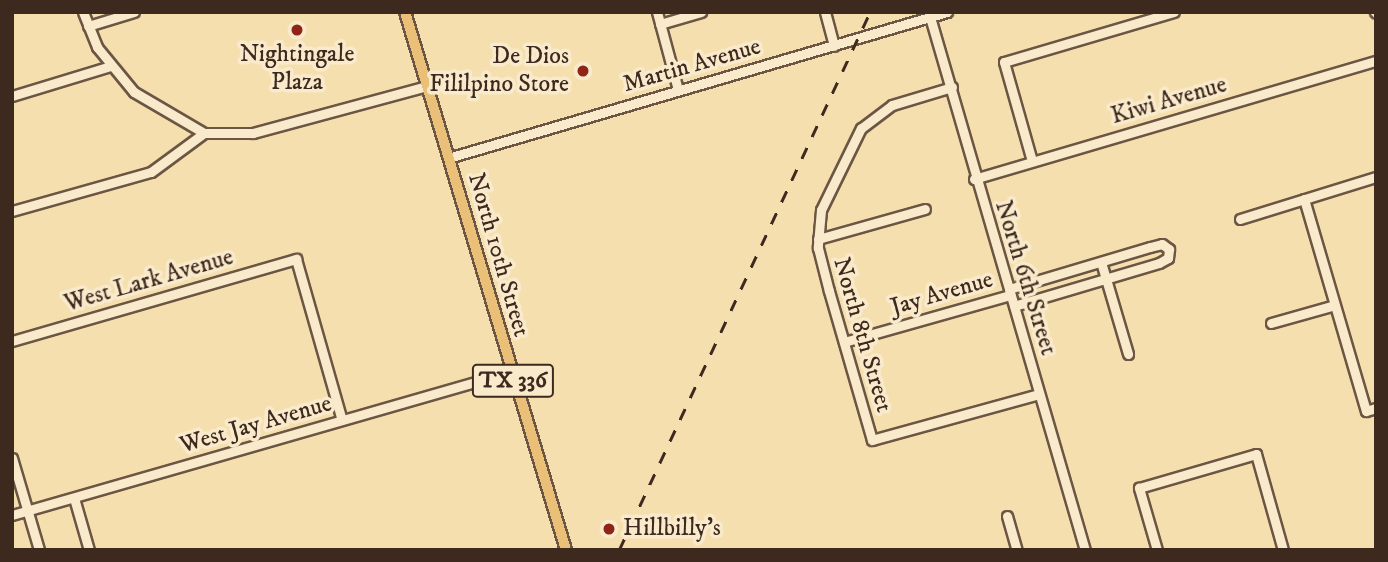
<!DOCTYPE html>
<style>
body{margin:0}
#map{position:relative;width:1388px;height:562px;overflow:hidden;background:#f5dfaf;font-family:"IM FELL DW Pica",serif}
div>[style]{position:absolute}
.roads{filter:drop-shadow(2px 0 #6c5643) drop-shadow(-2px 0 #6c5643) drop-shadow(0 2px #6c5643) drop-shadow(0 -2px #6c5643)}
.minor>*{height:9px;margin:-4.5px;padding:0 4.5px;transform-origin:4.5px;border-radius:4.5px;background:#f8eacb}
.major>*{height:10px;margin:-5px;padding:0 5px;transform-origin:5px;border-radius:5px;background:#eac078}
.rail>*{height:2.5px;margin-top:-1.25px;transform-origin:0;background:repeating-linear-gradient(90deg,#3e291f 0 12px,transparent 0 24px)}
.dots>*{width:19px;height:19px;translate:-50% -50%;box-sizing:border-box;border:4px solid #f8eacb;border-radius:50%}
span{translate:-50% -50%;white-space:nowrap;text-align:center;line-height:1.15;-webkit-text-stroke:7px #f8eacb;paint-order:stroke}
.shield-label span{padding:2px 5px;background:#f8eacb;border:2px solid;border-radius:5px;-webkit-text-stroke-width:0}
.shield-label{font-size:23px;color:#3e291f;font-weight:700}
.poi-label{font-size:24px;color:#3e291f}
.right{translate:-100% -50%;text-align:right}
.left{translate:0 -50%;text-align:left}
.street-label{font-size:24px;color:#3e291f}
.frame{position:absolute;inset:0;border:14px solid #3e291f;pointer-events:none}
</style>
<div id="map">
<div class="roads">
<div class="minor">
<div style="left:83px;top:12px;width:38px;rotate:68deg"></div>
<div style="left:97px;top:47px;width:58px;rotate:50.6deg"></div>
<div style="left:134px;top:92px;width:81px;rotate:30.4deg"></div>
<div style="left:657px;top:12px;width:81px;rotate:74.9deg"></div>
<div style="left:825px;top:12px;width:35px;rotate:75deg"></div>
<div style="left:1375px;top:12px;width:1px;rotate:45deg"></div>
<div style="left:930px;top:17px;width:555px;rotate:73.79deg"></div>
<div style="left:660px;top:24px;width:43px;rotate:-16.3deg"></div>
<div style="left:88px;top:26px;width:48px;rotate:-16.9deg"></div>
<div style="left:952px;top:87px;width:63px;rotate:163.3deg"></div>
<div style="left:892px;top:105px;width:39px;rotate:143deg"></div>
<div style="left:861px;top:128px;width:91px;rotate:116deg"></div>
<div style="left:821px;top:210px;width:38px;rotate:95deg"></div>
<div style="left:818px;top:248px;width:44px;rotate:75.7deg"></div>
<div style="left:829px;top:291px;width:155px;rotate:73.9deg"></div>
<div style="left:872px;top:440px;width:173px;rotate:-15.4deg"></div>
<div style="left:12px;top:96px;width:103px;rotate:-16.9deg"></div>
<div style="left:448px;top:158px;width:520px;rotate:-16.31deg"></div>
<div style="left:1032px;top:161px;width:103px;rotate:-105.8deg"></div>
<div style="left:1004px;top:62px;width:177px;rotate:-16.4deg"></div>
<div style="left:974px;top:179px;width:419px;rotate:-16.4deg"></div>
<div style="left:1304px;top:199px;width:221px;rotate:73.7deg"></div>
<div style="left:1366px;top:411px;width:10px;rotate:-17deg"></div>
<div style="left:12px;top:211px;width:144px;rotate:-15.7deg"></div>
<div style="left:151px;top:172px;width:66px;rotate:-36.3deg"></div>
<div style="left:204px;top:133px;width:49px"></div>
<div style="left:253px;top:133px;width:180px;rotate:-15.1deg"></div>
<div style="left:1240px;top:219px;width:142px;rotate:-17.2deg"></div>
<div style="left:818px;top:239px;width:111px;rotate:-15.7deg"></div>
<div style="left:1101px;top:262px;width:96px;rotate:73.6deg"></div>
<div style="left:1009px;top:289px;width:147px;rotate:-16.6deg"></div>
<div style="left:1150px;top:247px;width:12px;rotate:-14deg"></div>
<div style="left:1162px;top:244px;width:9px;rotate:36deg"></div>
<div style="left:1169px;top:249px;width:9px;rotate:96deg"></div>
<div style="left:1168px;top:258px;width:10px;rotate:151deg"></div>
<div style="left:1159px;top:263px;width:151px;rotate:163.5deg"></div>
<div style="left:1271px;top:323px;width:66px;rotate:-15.7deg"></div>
<div style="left:12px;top:341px;width:296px;rotate:-16.1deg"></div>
<div style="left:296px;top:259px;width:167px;rotate:74.1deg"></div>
<div style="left:844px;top:342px;width:173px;rotate:-15.8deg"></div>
<div style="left:12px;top:458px;width:96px;rotate:73.6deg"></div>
<div style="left:74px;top:498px;width:54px;rotate:73.9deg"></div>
<div style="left:12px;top:515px;width:518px;rotate:-16.02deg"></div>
<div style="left:1007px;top:516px;width:35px;rotate:74deg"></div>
<div style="left:1157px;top:550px;width:65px;rotate:-106.2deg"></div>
<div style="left:1139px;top:488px;width:122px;rotate:-16.2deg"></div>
<div style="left:1256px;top:454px;width:100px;rotate:74.3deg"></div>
</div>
<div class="major">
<div style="left:405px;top:12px;width:562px;rotate:73.34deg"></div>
</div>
</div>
<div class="rail">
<div style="left:619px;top:550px;width:594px;rotate:-64.99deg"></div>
</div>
<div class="dots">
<div style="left:297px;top:30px;background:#8f2418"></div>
<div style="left:583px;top:71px;background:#8f2418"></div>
<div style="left:609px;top:529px;background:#8f2418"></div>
</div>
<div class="shield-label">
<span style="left:513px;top:381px">TX 336</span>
</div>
<div class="poi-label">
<span style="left:297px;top:69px">Nightingale<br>Plaza</span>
<span class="right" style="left:569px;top:71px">De Dios<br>Fililpino Store</span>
<span class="left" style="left:623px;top:529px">Hillbilly's</span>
</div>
<div class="street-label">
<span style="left:692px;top:66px;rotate:-16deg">Martin Avenue</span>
<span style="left:1169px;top:101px;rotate:-16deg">Kiwi Avenue</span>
<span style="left:498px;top:255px;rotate:74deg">North 10th Street</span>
<span style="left:1025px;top:278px;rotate:73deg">North 6th Street</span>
<span style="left:149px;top:281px;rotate:-16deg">West Lark Avenue</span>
<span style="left:942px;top:294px;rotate:-16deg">Jay Avenue</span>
<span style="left:862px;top:335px;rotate:74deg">North 8th Street</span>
<span style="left:256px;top:425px;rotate:-16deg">West Jay Avenue</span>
</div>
<div class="frame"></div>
</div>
